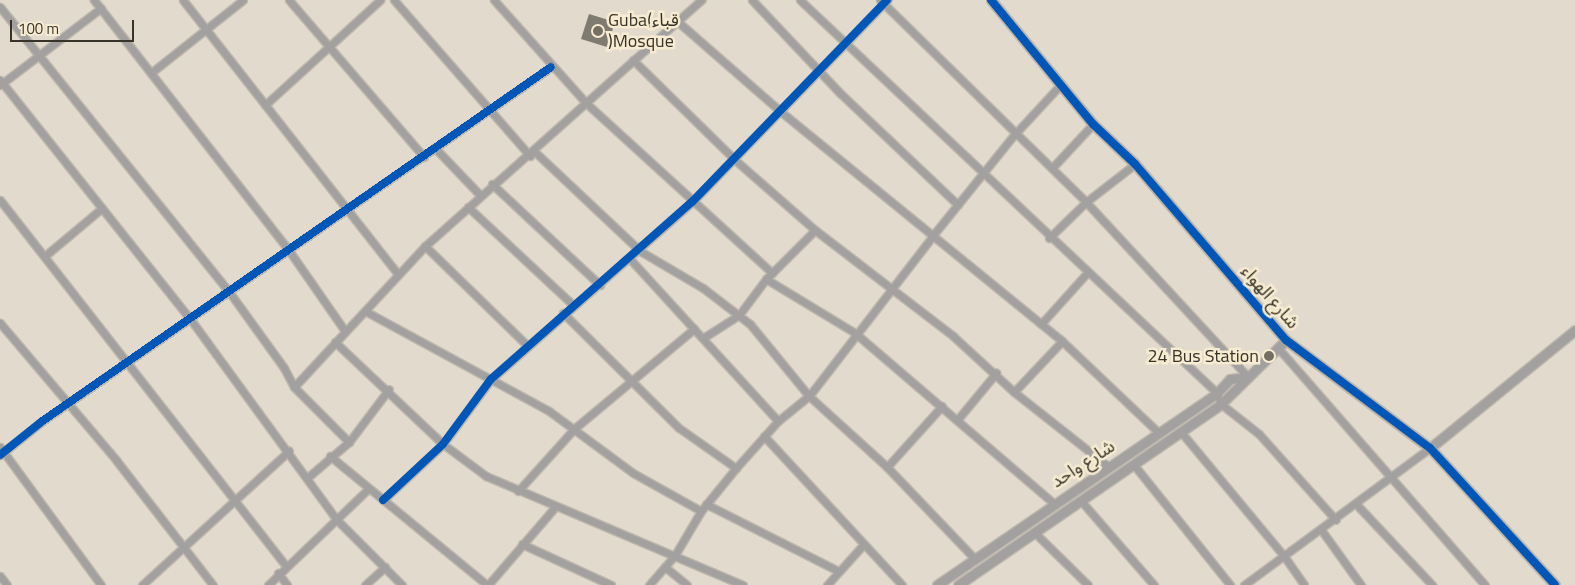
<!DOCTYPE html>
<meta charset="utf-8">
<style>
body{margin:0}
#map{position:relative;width:1575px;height:585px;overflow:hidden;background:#e2dacc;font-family:"Titillium Web","Noto Sans Arabic",sans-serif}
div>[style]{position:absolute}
.building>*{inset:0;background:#807b70}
.roads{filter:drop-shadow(1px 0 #beb8ad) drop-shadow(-1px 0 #beb8ad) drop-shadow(0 1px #beb8ad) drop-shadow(0 -1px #beb8ad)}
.minor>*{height:7px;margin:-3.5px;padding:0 3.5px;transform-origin:3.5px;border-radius:3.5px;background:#a3a1a0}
.tertiary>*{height:9px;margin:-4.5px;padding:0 4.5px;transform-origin:4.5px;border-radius:4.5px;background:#a3a1a0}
.cycleway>*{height:8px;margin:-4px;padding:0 4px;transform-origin:4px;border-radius:4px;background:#0057b8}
.dots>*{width:14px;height:14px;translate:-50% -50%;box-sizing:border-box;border:2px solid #f7ecd1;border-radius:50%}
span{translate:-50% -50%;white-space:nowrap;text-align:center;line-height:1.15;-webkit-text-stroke:5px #f7ecd1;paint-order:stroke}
.poi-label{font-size:18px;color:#38342a}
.left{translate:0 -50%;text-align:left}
.right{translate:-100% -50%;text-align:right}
.street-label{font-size:18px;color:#38342a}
.scale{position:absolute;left:10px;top:20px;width:124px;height:22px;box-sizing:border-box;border:2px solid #38342a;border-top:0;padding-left:6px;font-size:15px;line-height:18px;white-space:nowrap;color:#38342a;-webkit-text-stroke:4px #f7ecd1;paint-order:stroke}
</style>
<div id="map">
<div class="building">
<div style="clip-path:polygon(589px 14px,615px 22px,607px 47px,581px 39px)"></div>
</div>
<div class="roads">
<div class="minor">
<div style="left:94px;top:0;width:319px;rotate:52.1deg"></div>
<div style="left:290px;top:252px;width:96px;rotate:55.2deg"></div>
<div style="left:183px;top:0;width:348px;rotate:51.9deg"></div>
<div style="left:289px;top:0;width:207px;rotate:49.3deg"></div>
<div style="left:394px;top:0;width:207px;rotate:48.9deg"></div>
<div style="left:494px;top:0;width:138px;rotate:48.2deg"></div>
<div style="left:586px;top:103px;width:252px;rotate:42.4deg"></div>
<div style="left:752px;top:0;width:129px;rotate:46.6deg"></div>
<div style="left:841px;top:94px;width:161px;rotate:43.5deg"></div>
<div style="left:800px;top:0;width:573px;rotate:43.3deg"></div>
<div style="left:1217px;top:393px;width:12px;rotate:70deg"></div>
<div style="left:1221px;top:404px;width:48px;rotate:38.3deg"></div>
<div style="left:1259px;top:434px;width:115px;rotate:48.2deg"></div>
<div style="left:880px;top:0;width:289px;rotate:44.4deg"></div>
<div style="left:1086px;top:202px;width:238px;rotate:47.2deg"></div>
<div style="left:0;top:7px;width:367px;rotate:51.2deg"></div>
<div style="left:230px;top:293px;width:92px;rotate:54.2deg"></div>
<div style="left:284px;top:368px;width:21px;rotate:62deg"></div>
<div style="left:294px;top:387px;width:78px;rotate:45deg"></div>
<div style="left:677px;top:21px;width:137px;rotate:41.1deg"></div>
<div style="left:780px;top:111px;width:364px;rotate:39.2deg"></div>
<div style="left:1062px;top:341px;width:134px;rotate:43.5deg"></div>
<div style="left:633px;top:60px;width:143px;rotate:44.4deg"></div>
<div style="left:735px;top:160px;width:106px;rotate:41.2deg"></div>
<div style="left:815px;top:230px;width:174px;rotate:37.5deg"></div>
<div style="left:953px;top:336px;width:83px;rotate:42.6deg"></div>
<div style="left:1014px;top:392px;width:121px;rotate:38.3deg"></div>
<div style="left:152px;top:72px;width:116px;rotate:-38.4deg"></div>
<div style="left:0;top:80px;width:307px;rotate:51.5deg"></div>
<div style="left:191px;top:320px;width:246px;rotate:53.9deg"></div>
<div style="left:336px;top:519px;width:93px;rotate:45deg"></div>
<div style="left:0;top:85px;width:127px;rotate:-37.3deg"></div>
<div style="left:265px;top:105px;width:156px;rotate:-42.4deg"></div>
<div style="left:436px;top:149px;width:64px;rotate:46.3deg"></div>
<div style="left:534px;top:151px;width:146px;rotate:43.3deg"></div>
<div style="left:640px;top:251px;width:73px;rotate:30.4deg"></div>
<div style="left:703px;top:288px;width:59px;rotate:37.5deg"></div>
<div style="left:750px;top:324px;width:93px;rotate:50.7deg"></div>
<div style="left:809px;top:396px;width:105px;rotate:42.3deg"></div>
<div style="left:887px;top:467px;width:124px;rotate:46.3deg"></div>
<div style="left:1052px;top:168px;width:60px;rotate:-47deg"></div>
<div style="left:492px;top:184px;width:148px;rotate:43.1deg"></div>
<div style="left:0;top:200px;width:464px;rotate:52deg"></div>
<div style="left:468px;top:207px;width:144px;rotate:43deg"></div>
<div style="left:1049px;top:238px;width:52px;rotate:-44.2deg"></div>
<div style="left:1086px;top:202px;width:62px;rotate:-37.8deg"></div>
<div style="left:425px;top:246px;width:144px;rotate:44.2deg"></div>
<div style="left:46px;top:255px;width:73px;rotate:-40deg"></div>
<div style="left:630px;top:259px;width:219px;rotate:47.6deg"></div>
<div style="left:766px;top:279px;width:104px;rotate:31.2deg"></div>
<div style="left:855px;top:333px;width:261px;rotate:40.6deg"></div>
<div style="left:365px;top:311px;width:209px;rotate:28.5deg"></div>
<div style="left:549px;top:411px;width:104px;rotate:36.4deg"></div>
<div style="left:633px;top:473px;width:78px;rotate:29.2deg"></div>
<div style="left:563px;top:313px;width:163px;rotate:44.8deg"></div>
<div style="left:679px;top:428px;width:70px;rotate:35.1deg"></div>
<div style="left:0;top:323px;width:180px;rotate:49.7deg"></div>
<div style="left:116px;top:460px;width:158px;rotate:52.2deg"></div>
<div style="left:1041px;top:324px;width:69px;rotate:-48deg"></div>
<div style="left:703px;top:338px;width:43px;rotate:-32.6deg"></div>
<div style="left:739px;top:315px;width:45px;rotate:-53.1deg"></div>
<div style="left:766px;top:279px;width:69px;rotate:-45deg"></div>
<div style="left:335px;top:342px;width:149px;rotate:43.4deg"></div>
<div style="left:443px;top:444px;width:54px;rotate:36.7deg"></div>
<div style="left:486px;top:476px;width:279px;rotate:23deg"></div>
<div style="left:1279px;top:349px;width:313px;rotate:48.9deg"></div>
<div style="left:294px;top:387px;width:192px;rotate:-47.1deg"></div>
<div style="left:425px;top:246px;width:370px;rotate:-41.7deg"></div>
<div style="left:1014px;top:392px;width:70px;rotate:-46.7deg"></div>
<div style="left:958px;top:419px;width:60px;rotate:-50.4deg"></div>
<div style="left:1181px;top:432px;width:161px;rotate:50.3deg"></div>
<div style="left:1284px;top:556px;width:35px;rotate:55deg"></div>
<div style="left:764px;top:436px;width:203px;rotate:47.2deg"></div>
<div style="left:0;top:447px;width:171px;rotate:53.8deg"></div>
<div style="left:0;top:455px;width:53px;rotate:-38.8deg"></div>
<div style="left:41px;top:422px;width:621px;rotate:-34.84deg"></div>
<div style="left:330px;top:456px;width:203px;rotate:39.4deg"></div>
<div style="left:1134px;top:465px;width:154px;rotate:51.3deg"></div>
<div style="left:887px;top:467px;width:82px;rotate:-48deg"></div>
<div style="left:307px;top:478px;width:55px;rotate:-40.6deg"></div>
<div style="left:349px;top:442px;width:66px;rotate:-53deg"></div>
<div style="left:518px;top:491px;width:85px;rotate:-47.9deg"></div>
<div style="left:575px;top:428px;width:155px;rotate:-39.8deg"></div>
<div style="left:383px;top:500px;width:82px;rotate:-43deg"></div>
<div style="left:443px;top:444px;width:81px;rotate:-53.6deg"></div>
<div style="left:491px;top:379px;width:268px;rotate:-41.4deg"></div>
<div style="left:692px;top:202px;width:281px;rotate:-46deg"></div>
<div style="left:1082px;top:502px;width:110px;rotate:49.1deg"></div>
<div style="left:706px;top:504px;width:148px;rotate:26.9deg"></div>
<div style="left:1357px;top:505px;width:110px;rotate:46.8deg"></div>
<div style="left:1322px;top:531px;width:67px;rotate:54.2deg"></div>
<div style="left:1035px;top:533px;width:74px;rotate:44.5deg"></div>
<div style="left:522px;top:544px;width:98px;rotate:24.7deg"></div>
<div style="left:665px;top:567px;width:28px;rotate:39deg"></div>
<div style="left:278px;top:573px;width:15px;rotate:53deg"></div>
<div style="left:0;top:576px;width:11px;rotate:52deg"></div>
<div style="left:142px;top:585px;width:199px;rotate:-42.4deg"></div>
<div style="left:268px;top:585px;width:139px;rotate:-43.8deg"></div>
<div style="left:365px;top:585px;width:27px;rotate:-42deg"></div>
<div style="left:488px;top:585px;width:104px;rotate:-49.3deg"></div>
<div style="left:649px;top:585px;width:40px;rotate:-49deg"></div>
<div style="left:675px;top:555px;width:51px;rotate:-59.4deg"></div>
<div style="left:701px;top:511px;width:55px;rotate:-50.9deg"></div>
<div style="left:736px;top:468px;width:63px;rotate:-48.2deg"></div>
<div style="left:778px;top:421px;width:40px;rotate:-39deg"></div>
<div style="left:809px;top:396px;width:205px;rotate:-52.3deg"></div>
<div style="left:934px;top:234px;width:127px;rotate:-51.1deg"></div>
<div style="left:1014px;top:135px;width:69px;rotate:-47.3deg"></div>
<div style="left:827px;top:585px;width:54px;rotate:-48deg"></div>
<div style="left:1244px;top:585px;width:231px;rotate:-36.4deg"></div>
</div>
<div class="tertiary">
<div style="left:991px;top:0;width:161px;rotate:50.6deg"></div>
<div style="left:1093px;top:124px;width:58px;rotate:43.6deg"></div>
<div style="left:1135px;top:164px;width:232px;rotate:49.4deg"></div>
<div style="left:1286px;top:340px;width:180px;rotate:36.9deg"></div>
<div style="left:1430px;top:448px;width:185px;rotate:47.6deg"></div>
<div style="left:1430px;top:448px;width:187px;rotate:-39.1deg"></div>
<div style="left:937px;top:585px;width:340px;rotate:-34.4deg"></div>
<div style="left:1217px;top:393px;width:19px;rotate:-47deg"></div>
<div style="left:1230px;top:379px;width:18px;rotate:-6deg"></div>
<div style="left:958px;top:585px;width:319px;rotate:-34.5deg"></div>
<div style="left:1221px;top:404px;width:91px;rotate:-44.6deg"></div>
</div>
</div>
<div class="cycleway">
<div style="left:991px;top:0;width:161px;rotate:50.6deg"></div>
<div style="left:1093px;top:124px;width:58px;rotate:43.6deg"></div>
<div style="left:1135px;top:164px;width:232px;rotate:49.4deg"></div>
<div style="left:1286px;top:340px;width:180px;rotate:36.9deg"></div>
<div style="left:1430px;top:448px;width:185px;rotate:47.6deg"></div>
<div style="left:0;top:455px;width:53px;rotate:-38.8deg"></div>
<div style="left:41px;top:422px;width:621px;rotate:-34.84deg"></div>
<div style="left:383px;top:500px;width:82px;rotate:-43deg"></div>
<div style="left:443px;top:444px;width:81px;rotate:-53.6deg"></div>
<div style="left:491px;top:379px;width:268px;rotate:-41.4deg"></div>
<div style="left:692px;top:202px;width:281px;rotate:-46deg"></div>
</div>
<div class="dots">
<div style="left:598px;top:31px;background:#746e63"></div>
<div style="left:1269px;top:356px;background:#746e63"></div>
</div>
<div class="poi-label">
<span class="left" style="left:608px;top:31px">Guba(قباء<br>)Mosque</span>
<span class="right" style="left:1259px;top:356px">24 Bus Station</span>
</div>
<div class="street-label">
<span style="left:1270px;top:297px;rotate:49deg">شارع الهواء</span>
<span style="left:1083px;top:464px;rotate:-33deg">شارع واحد</span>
</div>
<div class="scale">100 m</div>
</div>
